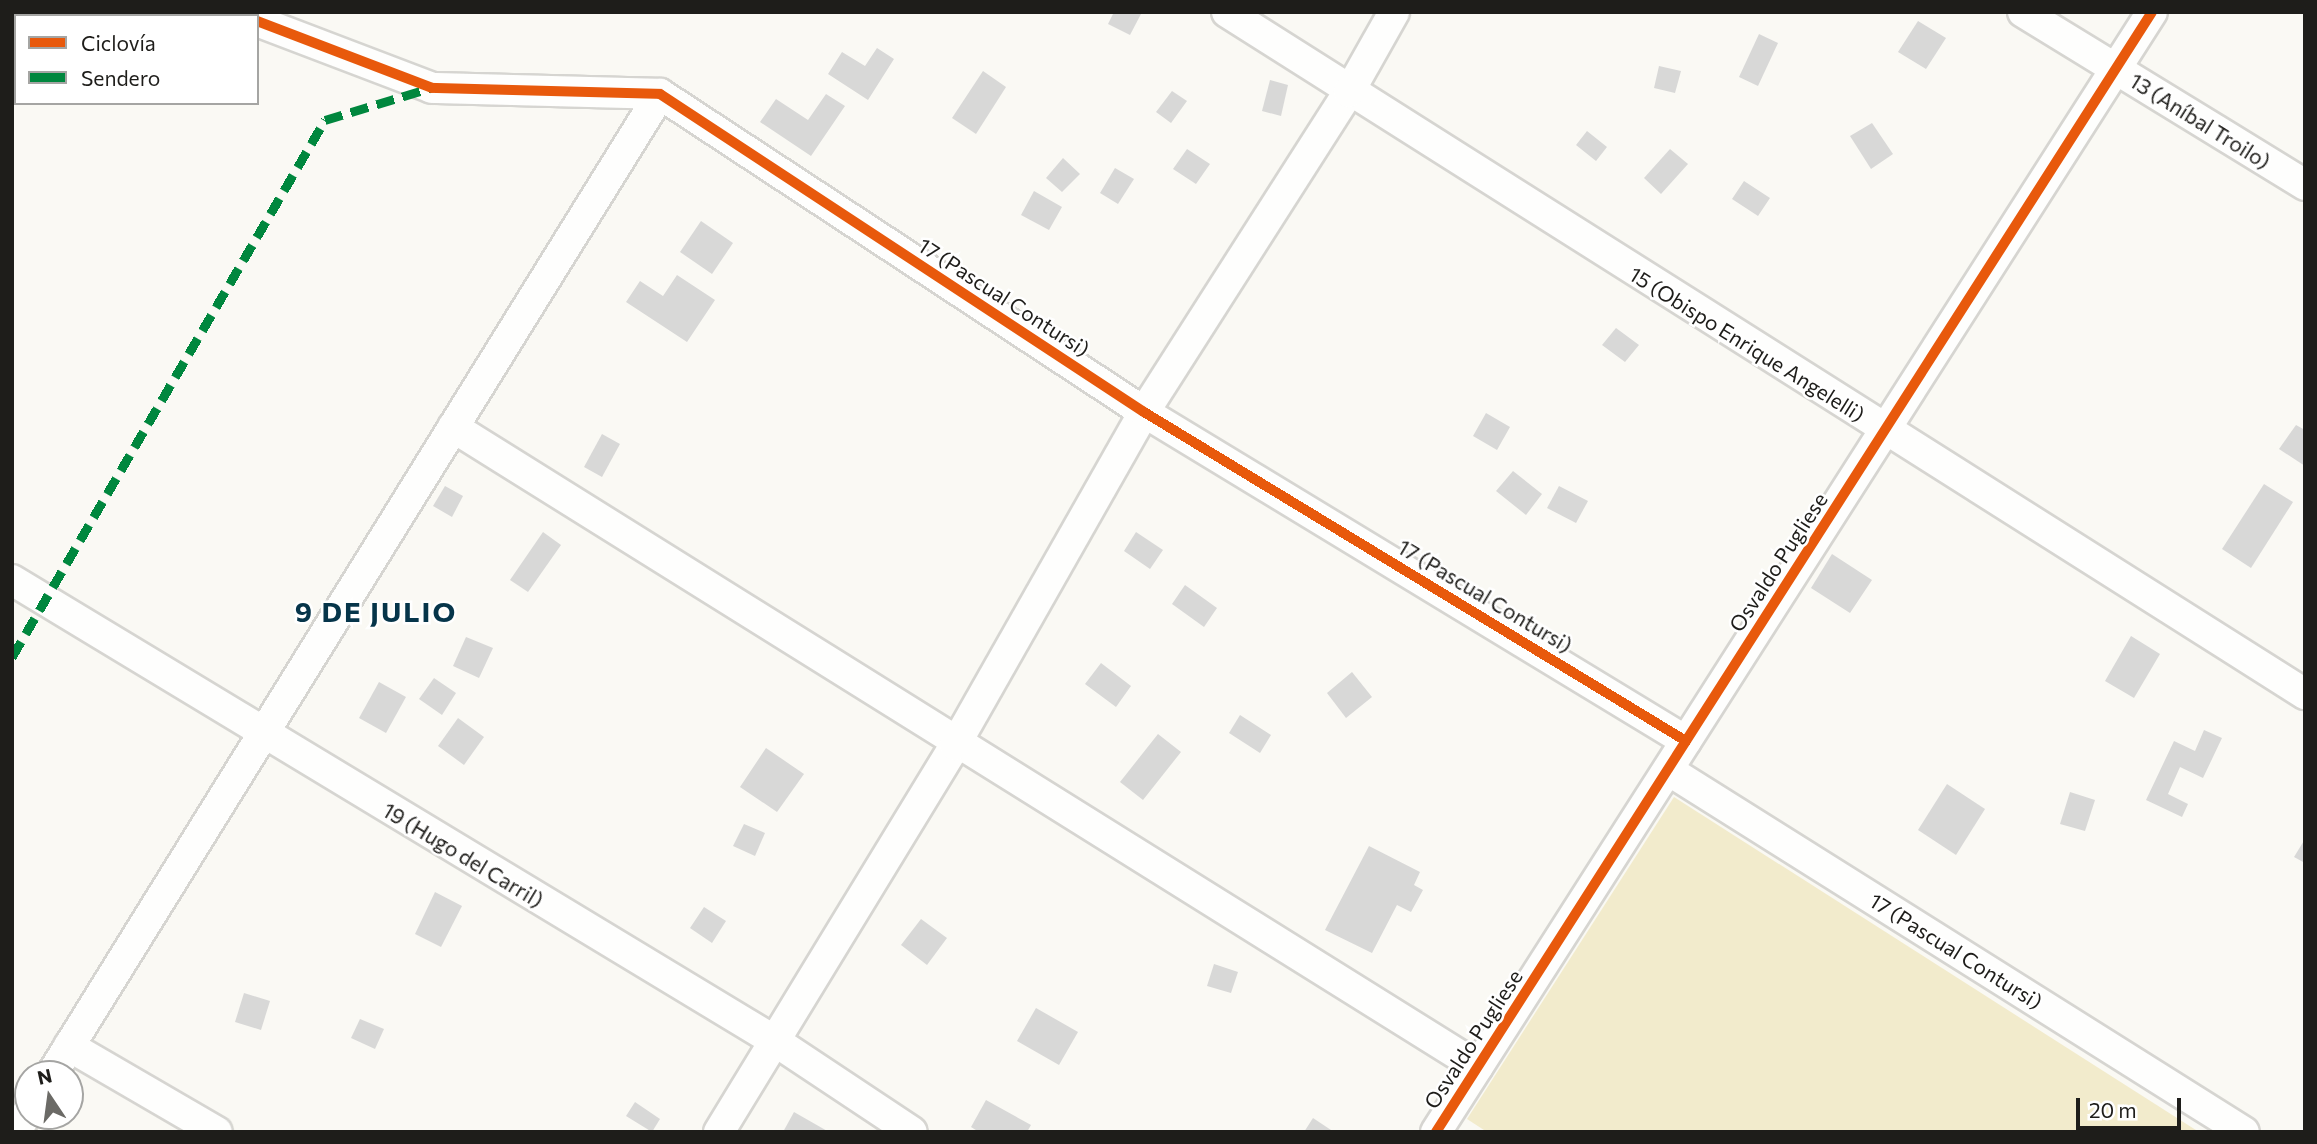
<!DOCTYPE html>
<meta charset="utf-8">
<style>
body{margin:0}
#map{position:relative;width:2317px;height:1144px;overflow:hidden;background:#faf9f4;font-family:Commissioner,sans-serif}
div>[style]{position:absolute}
.green>*{inset:0;background:#f2ebcc}
.building>*{inset:0;background:#d8d8d7}
.roads{filter:drop-shadow(2px 0 #d6d5d1) drop-shadow(-2px 0 #d6d5d1) drop-shadow(0 2px #d6d5d1) drop-shadow(0 -2px #d6d5d1)}
.street>*{height:30px;margin:-15px;padding:0 15px;transform-origin:15px;border-radius:15px;background:#fefefd}
.quiet>*{height:9px;margin-top:-4.5px;transform-origin:0;background:repeating-linear-gradient(90deg,#00873e 0 18px,transparent 0 27px)}
.cycleway>*{height:10px;margin:-5px;padding:0 5px;transform-origin:5px;border-radius:5px;background:#e8590c}
span{translate:-50% -50%;white-space:nowrap;text-align:center;line-height:1.15;-webkit-text-stroke:5px #fff;paint-order:stroke}
.street-label{font-size:21px;color:#1e1d1a}
.district-label{font-size:28px;color:#06354a;font-weight:700;letter-spacing:2px}
.frame{position:absolute;inset:0;border:14px solid #1e1d1a;pointer-events:none}
.legend{position:absolute;left:14px;top:14px;width:245px;height:91px;box-sizing:border-box;background:#fff;border:2px solid #a5a5a3;margin:0;padding:9px 12px;list-style:none;font-size:21px;color:#1e1d1a}
.legend li{display:flex;align-items:center;gap:14px;height:35px}
.legend b{width:35px;border:2px solid #a5a5a3}
.north{position:absolute;left:14px;top:1060px;width:70px;height:70px;box-sizing:border-box;background:#fff;border:2px solid #a5a5a3;border-radius:50%;rotate:347deg;font-size:19px;font-weight:700;line-height:28px;text-align:center;color:#1e1d1a}
.north::after{content:'';display:block;margin:auto;width:24px;height:32px;background:#6b6a66;clip-path:polygon(50% 0,100% 100%,50% 72%,0 100%)}
.scale{position:absolute;left:2076px;top:1098px;width:105px;height:32px;box-sizing:border-box;border:4px solid #1e1d1a;border-top:0;padding-left:9px;font-size:21px;line-height:24px;white-space:nowrap;color:#1e1d1a;-webkit-text-stroke:5px #fff;paint-order:stroke}
</style>
<div id="map">
<div class="green">
<div style="clip-path:polygon(1674px 797px,2199px 1132px,1487px 1132px,1467px 1119px)"></div>
</div>
<div class="building">
<div style="clip-path:polygon(1114px 12px,1141px 14px,1130px 35px,1108px 24px)"></div>
<div style="clip-path:polygon(1918px 21px,1946px 38px,1926px 69px,1898px 52px)"></div>
<div style="clip-path:polygon(1759px 34px,1778px 43px,1758px 86px,1739px 77px)"></div>
<div style="clip-path:polygon(877px 48px,894px 59px,868px 100px,828px 74px,842px 52px,865px 66px)"></div>
<div style="clip-path:polygon(1659px 66px,1681px 71px,1675px 93px,1654px 88px)"></div>
<div style="clip-path:polygon(983px 71px,1006px 87px,976px 134px,952px 118px)"></div>
<div style="clip-path:polygon(1270px 80px,1288px 85px,1281px 116px,1262px 111px)"></div>
<div style="clip-path:polygon(1172px 91px,1187px 101px,1171px 123px,1156px 112px)"></div>
<div style="clip-path:polygon(826px 94px,845px 106px,811px 156px,760px 122px,776px 99px,808px 120px)"></div>
<div style="clip-path:polygon(1872px 123px,1893px 154px,1871px 169px,1850px 136px)"></div>
<div style="clip-path:polygon(1587px 131px,1607px 147px,1596px 161px,1576px 145px)"></div>
<div style="clip-path:polygon(1187px 149px,1210px 164px,1196px 184px,1173px 169px)"></div>
<div style="clip-path:polygon(1670px 149px,1688px 164px,1661px 194px,1644px 178px)"></div>
<div style="clip-path:polygon(1063px 158px,1080px 174px,1062px 192px,1046px 178px)"></div>
<div style="clip-path:polygon(1115px 168px,1134px 179px,1118px 204px,1100px 193px)"></div>
<div style="clip-path:polygon(1744px 181px,1770px 198px,1758px 216px,1732px 199px)"></div>
<div style="clip-path:polygon(1034px 191px,1062px 207px,1049px 230px,1021px 215px)"></div>
<div style="clip-path:polygon(701px 221px,733px 243px,712px 274px,680px 252px)"></div>
<div style="clip-path:polygon(677px 275px,715px 300px,687px 342px,626px 302px,640px 281px,663px 296px)"></div>
<div style="clip-path:polygon(1616px 328px,1639px 345px,1625px 362px,1602px 345px)"></div>
<div style="clip-path:polygon(1486px 413px,1510px 427px,1497px 450px,1473px 436px)"></div>
<div style="clip-path:polygon(2296px 425px,2305px 430px,2305px 466px,2279px 449px)"></div>
<div style="clip-path:polygon(602px 434px,620px 444px,602px 477px,584px 467px)"></div>
<div style="clip-path:polygon(1513px 471px,1542px 494px,1526px 515px,1496px 491px)"></div>
<div style="clip-path:polygon(2264px 484px,2293px 502px,2251px 568px,2222px 549px)"></div>
<div style="clip-path:polygon(445px 486px,463px 496px,452px 517px,433px 506px)"></div>
<div style="clip-path:polygon(1559px 486px,1588px 501px,1576px 523px,1547px 508px)"></div>
<div style="clip-path:polygon(543px 532px,561px 545px,528px 592px,510px 580px)"></div>
<div style="clip-path:polygon(1136px 532px,1163px 550px,1150px 569px,1124px 551px)"></div>
<div style="clip-path:polygon(1832px 554px,1872px 580px,1850px 613px,1811px 588px)"></div>
<div style="clip-path:polygon(1185px 585px,1217px 608px,1204px 627px,1172px 604px)"></div>
<div style="clip-path:polygon(2131px 636px,2160px 654px,2134px 698px,2105px 681px)"></div>
<div style="clip-path:polygon(466px 637px,493px 648px,479px 678px,453px 666px)"></div>
<div style="clip-path:polygon(1101px 663px,1131px 686px,1116px 707px,1085px 684px)"></div>
<div style="clip-path:polygon(1352px 672px,1372px 697px,1346px 718px,1327px 693px)"></div>
<div style="clip-path:polygon(434px 678px,456px 693px,442px 715px,419px 699px)"></div>
<div style="clip-path:polygon(379px 682px,406px 697px,386px 733px,359px 718px)"></div>
<div style="clip-path:polygon(1240px 715px,1271px 735px,1260px 753px,1229px 733px)"></div>
<div style="clip-path:polygon(458px 718px,484px 737px,464px 765px,438px 746px)"></div>
<div style="clip-path:polygon(2204px 730px,2222px 738px,2203px 778px,2180px 767px,2168px 794px,2188px 804px,2182px 817px,2146px 800px,2174px 741px,2195px 751px)"></div>
<div style="clip-path:polygon(1158px 734px,1181px 752px,1143px 800px,1120px 782px)"></div>
<div style="clip-path:polygon(766px 748px,804px 774px,777px 812px,740px 787px)"></div>
<div style="clip-path:polygon(1947px 784px,1985px 809px,1956px 855px,1918px 830px)"></div>
<div style="clip-path:polygon(2070px 792px,2095px 800px,2085px 831px,2060px 824px)"></div>
<div style="clip-path:polygon(744px 824px,765px 833px,755px 856px,733px 846px)"></div>
<div style="clip-path:polygon(2305px 839px,2305px 863px,2294px 857px)"></div>
<div style="clip-path:polygon(1369px 846px,1420px 872px,1414px 885px,1423px 890px,1411px 912px,1397px 905px,1372px 953px,1325px 930px)"></div>
<div style="clip-path:polygon(435px 892px,462px 906px,441px 947px,415px 934px)"></div>
<div style="clip-path:polygon(704px 907px,726px 921px,712px 943px,690px 928px)"></div>
<div style="clip-path:polygon(921px 919px,947px 938px,927px 965px,901px 945px)"></div>
<div style="clip-path:polygon(1214px 964px,1238px 972px,1231px 993px,1207px 986px)"></div>
<div style="clip-path:polygon(244px 993px,270px 1001px,261px 1030px,235px 1022px)"></div>
<div style="clip-path:polygon(1036px 1008px,1078px 1032px,1059px 1065px,1017px 1041px)"></div>
<div style="clip-path:polygon(360px 1019px,384px 1029px,375px 1049px,351px 1038px)"></div>
<div style="clip-path:polygon(986px 1100px,1031px 1125px,1027px 1132px,979px 1132px,971px 1127px)"></div>
<div style="clip-path:polygon(635px 1102px,660px 1119px,652px 1132px,626px 1116px)"></div>
<div style="clip-path:polygon(794px 1112px,829px 1132px,783px 1132px)"></div>
<div style="clip-path:polygon(1313px 1118px,1334px 1132px,1304px 1132px)"></div>
</div>
<div class="roads">
<div class="street">
<div style="left:1227px;top:12px;width:1276px;rotate:32.32deg"></div>
<div style="left:2023px;top:12px;width:331px;rotate:31.5deg"></div>
<div style="left:257px;top:21px;width:187px;rotate:20.9deg"></div>
<div style="left:432px;top:88px;width:228px;rotate:1.5deg"></div>
<div style="left:660px;top:94px;width:579px;rotate:33.31deg"></div>
<div style="left:1144px;top:412px;width:634px;rotate:31.26deg"></div>
<div style="left:453px;top:427px;width:1208px;rotate:31.98deg"></div>
<div style="left:12px;top:580px;width:891px;rotate:31.14deg"></div>
<div style="left:775px;top:1041px;width:164px;rotate:33.6deg"></div>
<div style="left:1668px;top:770px;width:680px;rotate:32.15deg"></div>
<div style="left:69px;top:1046px;width:171px;rotate:30.2deg"></div>
<div style="left:52px;top:1074px;width:1153px;rotate:-58.18deg"></div>
<div style="left:15px;top:1132px;width:24px;rotate:-57deg"></div>
<div style="left:719px;top:1132px;width:453px;rotate:-58.6deg"></div>
<div style="left:955px;top:745px;width:383px;rotate:-60.4deg"></div>
<div style="left:1144px;top:412px;width:380px;rotate:-57.4deg"></div>
<div style="left:1349px;top:92px;width:92px;rotate:-60.6deg"></div>
<div style="left:1436px;top:1132px;width:1329px;rotate:-57.41deg"></div>
</div>
</div>
<div class="quiet">
<div style="left:12px;top:657px;width:622px;rotate:-59.76deg"></div>
<div style="left:325px;top:120px;width:110px;rotate:-16.9deg"></div>
</div>
<div class="cycleway">
<div style="left:257px;top:21px;width:187px;rotate:20.9deg"></div>
<div style="left:432px;top:88px;width:228px;rotate:1.5deg"></div>
<div style="left:660px;top:94px;width:579px;rotate:33.31deg"></div>
<div style="left:1144px;top:412px;width:634px;rotate:31.26deg"></div>
<div style="left:1436px;top:1132px;width:1329px;rotate:-57.41deg"></div>
</div>
<div class="street-label">
<span style="left:2200px;top:121px;rotate:32deg">13 (Aníbal Troilo)</span>
<span style="left:1004px;top:297px;rotate:33deg">17 (Pascual Contursi)</span>
<span style="left:1747px;top:344px;rotate:32deg">15 (Obispo Enrique Angelelli)</span>
<span style="left:1778px;top:562px;rotate:-57deg">Osvaldo Pugliese</span>
<span style="left:1485px;top:596px;rotate:31deg">17 (Pascual Contursi)</span>
<span style="left:463px;top:855px;rotate:31deg">19 (Hugo del Carril)</span>
<span style="left:1956px;top:951px;rotate:32deg">17 (Pascual Contursi)</span>
<span style="left:1473px;top:1039px;rotate:-57deg">Osvaldo Pugliese</span>
</div>
<div class="district-label">
<span style="left:376px;top:611px">9 DE JULIO</span>
</div>
<div class="frame"></div>
<ul class="legend">
<li><b style="height:9px;background:#e8590c"></b>Ciclovía</li>
<li><b style="height:9px;background:#00873e"></b>Sendero</li>
</ul>
<div class="north">N</div>
<div class="scale">20 m</div>
</div>
